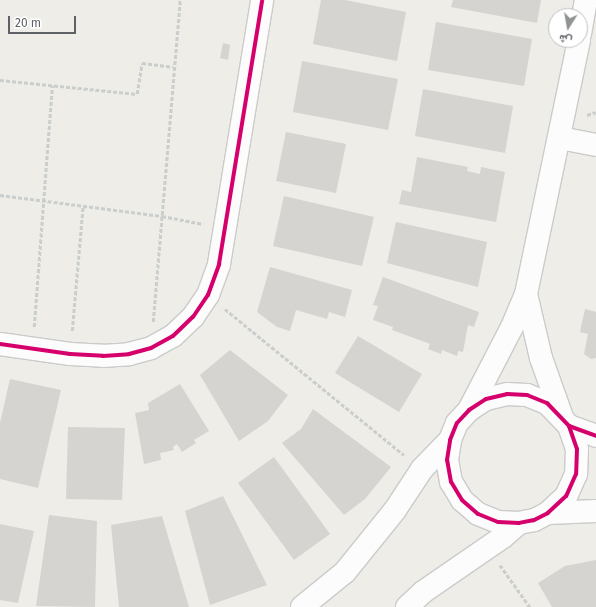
<!DOCTYPE html>
<meta charset="utf-8">
<style>
body{margin:0}
#map{position:relative;width:596px;height:607px;overflow:hidden;background:#eeede8;font-family:"Fira Sans",Vazirmatn,sans-serif}
div>[style]{position:absolute}
.building>*{inset:0;background:#d5d4d1}
.path>*{height:2.5px;margin-top:-1.25px;transform-origin:0;background:repeating-linear-gradient(90deg,#cacecc 0 4px,transparent 0 6px)}
.roads{filter:drop-shadow(1px 0 #cacbca) drop-shadow(-1px 0 #cacbca) drop-shadow(0 1px #cacbca) drop-shadow(0 -1px #cacbca)}
.street>*{height:22px;margin:-11px;padding:0 11px;transform-origin:11px;border-radius:11px;background:#fcfcfc}
.cycleway>*{height:4px;margin:-2px;padding:0 2px;transform-origin:2px;border-radius:2px;background:#d6006c}
span{translate:-50% -50%;white-space:nowrap;text-align:center;line-height:1.15;-webkit-text-stroke:4px #fff;paint-order:stroke}
.north{position:absolute;left:548px;top:8px;width:40px;height:40px;box-sizing:border-box;background:#fff;border:1px solid #bfc0c2;border-radius:50%;rotate:191deg;font-size:11px;font-weight:700;line-height:16px;text-align:center;color:#5e6166}
.north::after{content:'';display:block;margin:auto;width:14px;height:18px;background:#909294;clip-path:polygon(50% 0,100% 100%,50% 72%,0 100%)}
.scale{position:absolute;left:8px;top:16px;width:68px;height:18px;box-sizing:border-box;border:2px solid #5e6166;border-top:0;padding-left:5px;font-size:12px;line-height:14px;white-space:nowrap;color:#5e6166;-webkit-text-stroke:3px #fff;paint-order:stroke}
</style>
<div id="map">
<div class="building">
<div style="clip-path:polygon(321px 0,345px 0,406px 12px,397px 61px,313px 44px)"></div>
<div style="clip-path:polygon(453px 0,541px 0,537px 23px,451px 7px)"></div>
<div style="clip-path:polygon(436px 22px,532px 39px,524px 86px,428px 70px)"></div>
<div style="clip-path:polygon(223px 43px,230px 45px,228px 60px,220px 58px)"></div>
<div style="clip-path:polygon(302px 61px,398px 79px,388px 130px,293px 112px)"></div>
<div style="clip-path:polygon(423px 89px,513px 106px,505px 153px,415px 136px)"></div>
<div style="clip-path:polygon(286px 132px,346px 144px,336px 193px,276px 181px)"></div>
<div style="clip-path:polygon(417px 157px,468px 167px,467px 171px,480px 174px,481px 167px,505px 172px,496px 222px,399px 204px,402px 190px,411px 192px)"></div>
<div style="clip-path:polygon(284px 196px,374px 217px,362px 266px,273px 246px)"></div>
<div style="clip-path:polygon(396px 222px,487px 242px,478px 287px,387px 263px)"></div>
<div style="clip-path:polygon(270px 267px,352px 290px,345px 317px,329px 312px,327px 319px,296px 310px,290px 331px,277px 327px,257px 312px)"></div>
<div style="clip-path:polygon(383px 277px,479px 312px,474px 327px,468px 325px,463px 352px,458px 351px,457px 356px,442px 350px,441px 354px,428px 349px,430px 344px,392px 330px,393px 327px,373px 320px,378px 306px,373px 305px)"></div>
<div style="clip-path:polygon(585px 309px,596px 312px,596px 358px,591px 359px,584px 354px,588px 334px,580px 332px)"></div>
<div style="clip-path:polygon(358px 336px,422px 374px,399px 412px,335px 373px)"></div>
<div style="clip-path:polygon(230px 350px,288px 395px,268px 421px,239px 441px,200px 375px)"></div>
<div style="clip-path:polygon(10px 379px,61px 390px,38px 488px,0 479px,0 423px)"></div>
<div style="clip-path:polygon(180px 384px,209px 431px,194px 440px,196px 443px,182px 452px,177px 444px,173px 447px,174px 450px,160px 453px,161px 460px,144px 464px,135px 413px,149px 410px,148px 403px)"></div>
<div style="clip-path:polygon(313px 409px,391px 467px,365px 499px,344px 515px,282px 443px,301px 429px)"></div>
<div style="clip-path:polygon(68px 427px,125px 428px,122px 500px,66px 499px)"></div>
<div style="clip-path:polygon(274px 457px,330px 534px,294px 560px,238px 483px)"></div>
<div style="clip-path:polygon(223px 496px,267px 585px,210px 605px,185px 511px)"></div>
<div style="clip-path:polygon(49px 515px,97px 521px,95px 607px,36px 606px)"></div>
<div style="clip-path:polygon(162px 516px,189px 607px,119px 607px,111px 525px)"></div>
<div style="clip-path:polygon(0 524px,34px 531px,18px 603px,0 600px)"></div>
<div style="clip-path:polygon(596px 560px,596px 607px,552px 607px,538px 583px,565px 566px)"></div>
</div>
<div class="path">
<div style="left:0;top:80px;width:138px;rotate:5.8deg"></div>
<div style="left:137px;top:94px;width:31px;rotate:-81deg"></div>
<div style="left:142px;top:63px;width:31px;rotate:7deg"></div>
<div style="left:587px;top:115px;width:9px;rotate:-18deg"></div>
<div style="left:0;top:195px;width:163px;rotate:7.4deg"></div>
<div style="left:162px;top:216px;width:42px;rotate:11deg"></div>
<div style="left:225px;top:309px;width:231px;rotate:39.2deg"></div>
<div style="left:153px;top:322px;width:323px;rotate:-85.2deg"></div>
<div style="left:34px;top:327px;width:242px;rotate:-85.7deg"></div>
<div style="left:72px;top:331px;width:125px;rotate:-85deg"></div>
<div style="left:500px;top:565px;width:52px;rotate:54.5deg"></div>
</div>
<div class="roads">
<div class="street">
<div style="left:580px;top:34px;width:35px;rotate:-80deg"></div>
<div style="left:560px;top:138px;width:37px;rotate:11deg"></div>
<div style="left:526px;top:294px;width:66px;rotate:76.8deg"></div>
<div style="left:541px;top:358px;width:63px;rotate:70.4deg"></div>
<div style="left:0;top:344px;width:71px;rotate:8.1deg"></div>
<div style="left:70px;top:354px;width:33px;rotate:3deg"></div>
<div style="left:103px;top:356px;width:26px;rotate:-4deg"></div>
<div style="left:129px;top:354px;width:23px;rotate:-15deg"></div>
<div style="left:151px;top:348px;width:25px;rotate:-29deg"></div>
<div style="left:173px;top:336px;width:28px;rotate:-44deg"></div>
<div style="left:193px;top:317px;width:27px;rotate:-56deg"></div>
<div style="left:208px;top:295px;width:33px;rotate:-70deg"></div>
<div style="left:219px;top:264px;width:267px;rotate:-80.7deg"></div>
<div style="left:469px;top:410px;width:93px;rotate:-62.6deg"></div>
<div style="left:512px;top:327px;width:36px;rotate:-67deg"></div>
<div style="left:526px;top:294px;width:259px;rotate:-78.2deg"></div>
<div style="left:569px;top:426px;width:24px;rotate:71deg"></div>
<div style="left:577px;top:449px;width:25px;rotate:92deg"></div>
<div style="left:576px;top:474px;width:24px;rotate:114deg"></div>
<div style="left:566px;top:496px;width:25px;rotate:137deg"></div>
<div style="left:548px;top:513px;width:16px;rotate:153deg"></div>
<div style="left:534px;top:520px;width:15px;rotate:169deg"></div>
<div style="left:519px;top:523px;width:21px;rotate:-177deg"></div>
<div style="left:498px;top:522px;width:22px;rotate:-158deg"></div>
<div style="left:478px;top:514px;width:21px;rotate:-139deg"></div>
<div style="left:462px;top:500px;width:21px;rotate:-121deg"></div>
<div style="left:451px;top:482px;width:22px;rotate:-100deg"></div>
<div style="left:447px;top:460px;width:20px;rotate:-81deg"></div>
<div style="left:450px;top:440px;width:18px;rotate:-68deg"></div>
<div style="left:457px;top:423px;width:18px;rotate:-47deg"></div>
<div style="left:469px;top:410px;width:20px;rotate:-33deg"></div>
<div style="left:486px;top:399px;width:22px;rotate:-13deg"></div>
<div style="left:507px;top:394px;width:20px;rotate:3deg"></div>
<div style="left:527px;top:395px;width:22px;rotate:22deg"></div>
<div style="left:547px;top:403px;width:32px;rotate:46deg"></div>
<div style="left:569px;top:426px;width:29px;rotate:20deg"></div>
<div style="left:548px;top:513px;width:48px;rotate:-2.4deg"></div>
<div style="left:302px;top:607px;width:55px;rotate:-39.1deg"></div>
<div style="left:345px;top:572px;width:80px;rotate:-51.1deg"></div>
<div style="left:395px;top:510px;width:49px;rotate:-56.6deg"></div>
<div style="left:422px;top:469px;width:40px;rotate:-46deg"></div>
<div style="left:407px;top:607px;width:22px;rotate:-43deg"></div>
<div style="left:423px;top:592px;width:97px;rotate:-34.5deg"></div>
<div style="left:503px;top:537px;width:21px;rotate:-41deg"></div>
</div>
</div>
<div class="cycleway">
<div style="left:0;top:344px;width:71px;rotate:8.1deg"></div>
<div style="left:70px;top:354px;width:33px;rotate:3deg"></div>
<div style="left:103px;top:356px;width:26px;rotate:-4deg"></div>
<div style="left:129px;top:354px;width:23px;rotate:-15deg"></div>
<div style="left:151px;top:348px;width:25px;rotate:-29deg"></div>
<div style="left:173px;top:336px;width:28px;rotate:-44deg"></div>
<div style="left:193px;top:317px;width:27px;rotate:-56deg"></div>
<div style="left:208px;top:295px;width:33px;rotate:-70deg"></div>
<div style="left:219px;top:264px;width:267px;rotate:-80.7deg"></div>
<div style="left:569px;top:426px;width:24px;rotate:71deg"></div>
<div style="left:577px;top:449px;width:25px;rotate:92deg"></div>
<div style="left:576px;top:474px;width:24px;rotate:114deg"></div>
<div style="left:566px;top:496px;width:25px;rotate:137deg"></div>
<div style="left:548px;top:513px;width:16px;rotate:153deg"></div>
<div style="left:534px;top:520px;width:15px;rotate:169deg"></div>
<div style="left:519px;top:523px;width:21px;rotate:-177deg"></div>
<div style="left:498px;top:522px;width:22px;rotate:-158deg"></div>
<div style="left:478px;top:514px;width:21px;rotate:-139deg"></div>
<div style="left:462px;top:500px;width:21px;rotate:-121deg"></div>
<div style="left:451px;top:482px;width:22px;rotate:-100deg"></div>
<div style="left:447px;top:460px;width:20px;rotate:-81deg"></div>
<div style="left:450px;top:440px;width:18px;rotate:-68deg"></div>
<div style="left:457px;top:423px;width:18px;rotate:-47deg"></div>
<div style="left:469px;top:410px;width:20px;rotate:-33deg"></div>
<div style="left:486px;top:399px;width:22px;rotate:-13deg"></div>
<div style="left:507px;top:394px;width:20px;rotate:3deg"></div>
<div style="left:527px;top:395px;width:22px;rotate:22deg"></div>
<div style="left:547px;top:403px;width:32px;rotate:46deg"></div>
<div style="left:569px;top:426px;width:29px;rotate:20deg"></div>
</div>
<div class="north">ش</div>
<div class="scale">20 m</div>
</div>
